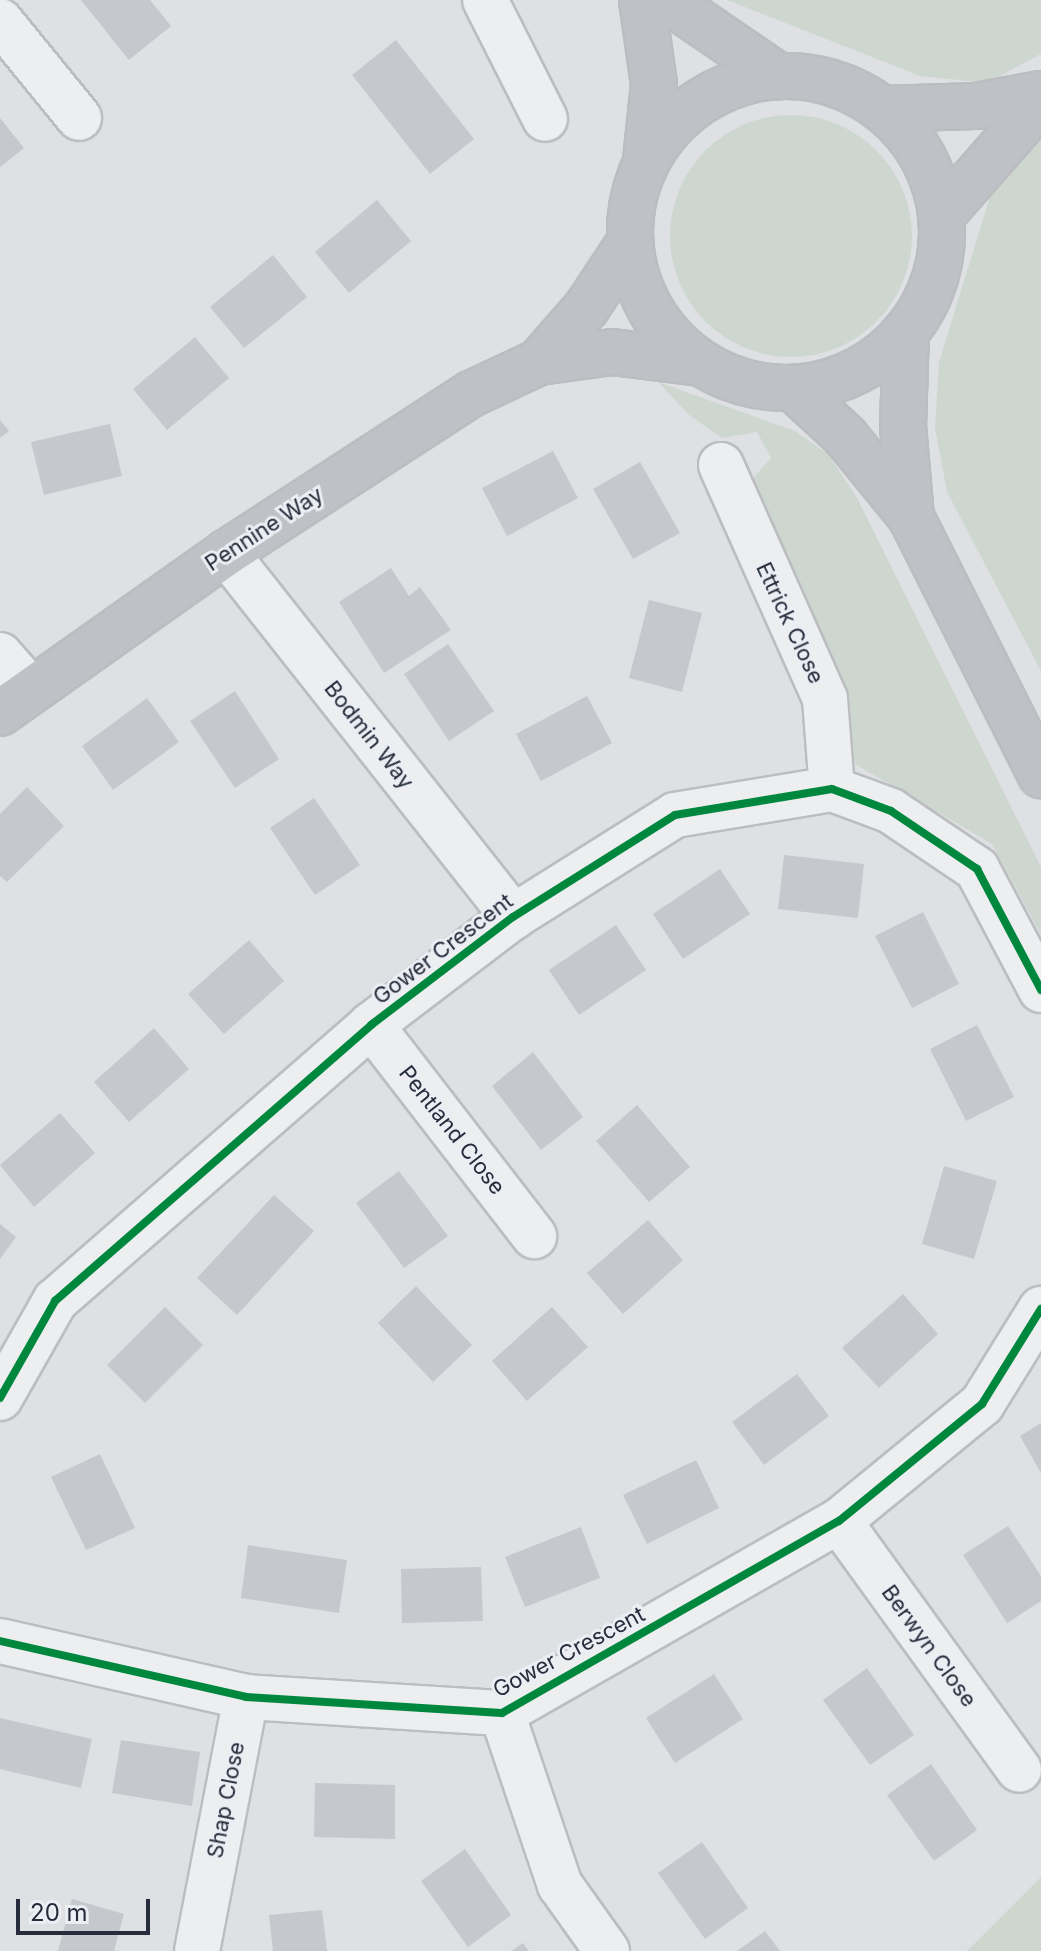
<!DOCTYPE html>
<style>
body{margin:0}
#map{position:relative;width:1041px;height:1951px;overflow:hidden;background:#dee0e4;font-family:Inter,sans-serif}
div>[style]{position:absolute}
.green>*{inset:0;background:#ced7cf}
.round{border-radius:50%}
.building>*{inset:0;background:#c5c8cc}
.roads{filter:drop-shadow(2px 0 #bbbdc0) drop-shadow(-2px 0 #bbbdc0) drop-shadow(0 2px #bbbdc0) drop-shadow(0 -2px #bbbdc0)}
.street>*{height:44px;margin:-22px;padding:0 22px;transform-origin:22px;border-radius:22px;background:#edeef0}
.secondary>*{height:44px;margin:-22px;padding:0 22px;transform-origin:22px;border-radius:22px;background:#bfc1c6}
.secondary>.ring{margin:-22px;padding:0;box-sizing:content-box;background:none;border:44px solid #bfc1c6;border-radius:50%}
.cycleway>*{height:8px;margin:-4px;padding:0 4px;transform-origin:4px;border-radius:4px;background:#00873e}
span{translate:-50% -50%;white-space:nowrap;text-align:center;line-height:1.15;-webkit-text-stroke:6px #ebeef3;paint-order:stroke}
.street-label{font-size:22px;color:#262c3b}
.scale{position:absolute;left:16px;top:1899px;width:134px;height:36px;box-sizing:border-box;border:4px solid #262c3b;border-top:0;padding-left:10px;font-size:24px;line-height:28px;white-space:nowrap;color:#262c3b;-webkit-text-stroke:6px #ebeef3;paint-order:stroke}
</style>
<div id="map">
<div class="green">
<div style="clip-path:polygon(727px 0,1041px 0,1041px 54px,987px 83px,920px 76px)"></div>
<div class="round" style="left:670px;top:115px;width:242px;height:242px"></div>
<div style="clip-path:polygon(1041px 129px,1041px 671px,947px 492px,935px 428px,939px 362px,991px 193px)"></div>
<div style="clip-path:polygon(658px 382px,795px 431px,828px 454px,857px 498px,1041px 867px,1041px 935px,992px 844px,855px 764px,836px 678px,746px 486px,771px 458px,757px 432px,722px 438px,689px 415px)"></div>
<div style="clip-path:polygon(1041px 1877px,1041px 1951px,967px 1951px)"></div>
</div>
<div class="building">
<div style="clip-path:polygon(81px 0,150px 0,171px 26px,129px 60px)"></div>
<div style="clip-path:polygon(396px 40px,474px 139px,430px 174px,352px 75px)"></div>
<div style="clip-path:polygon(0 118px,24px 148px,0 167px)"></div>
<div style="clip-path:polygon(377px 200px,411px 241px,349px 293px,315px 252px)"></div>
<div style="clip-path:polygon(273px 255px,307px 297px,244px 348px,210px 307px)"></div>
<div style="clip-path:polygon(195px 337px,229px 378px,167px 430px,133px 389px)"></div>
<div style="clip-path:polygon(0 420px,9px 431px,0 438px)"></div>
<div style="clip-path:polygon(110px 424px,122px 476px,44px 495px,31px 442px)"></div>
<div style="clip-path:polygon(553px 451px,578px 498px,507px 536px,482px 488px)"></div>
<div style="clip-path:polygon(640px 462px,680px 533px,633px 559px,593px 489px)"></div>
<div style="clip-path:polygon(391px 568px,409px 596px,420px 587px,451px 630px,384px 673px,339px 602px)"></div>
<div style="clip-path:polygon(649px 600px,702px 613px,682px 692px,629px 678px)"></div>
<div style="clip-path:polygon(448px 644px,494px 711px,449px 741px,404px 674px)"></div>
<div style="clip-path:polygon(235px 691px,279px 759px,235px 788px,190px 721px)"></div>
<div style="clip-path:polygon(587px 696px,612px 743px,541px 781px,516px 734px)"></div>
<div style="clip-path:polygon(147px 698px,179px 742px,113px 790px,82px 746px)"></div>
<div style="clip-path:polygon(27px 787px,64px 826px,7px 882px,0 876px,0 814px)"></div>
<div style="clip-path:polygon(314px 798px,360px 865px,315px 895px,270px 828px)"></div>
<div style="clip-path:polygon(784px 855px,864px 864px,858px 918px,778px 909px)"></div>
<div style="clip-path:polygon(720px 869px,750px 914px,683px 959px,653px 914px)"></div>
<div style="clip-path:polygon(923px 912px,959px 984px,912px 1008px,875px 936px)"></div>
<div style="clip-path:polygon(616px 925px,646px 970px,579px 1015px,549px 970px)"></div>
<div style="clip-path:polygon(249px 940px,284px 981px,224px 1034px,188px 994px)"></div>
<div style="clip-path:polygon(977px 1025px,1014px 1097px,966px 1121px,930px 1049px)"></div>
<div style="clip-path:polygon(154px 1028px,189px 1069px,129px 1122px,94px 1082px)"></div>
<div style="clip-path:polygon(533px 1052px,583px 1117px,541px 1150px,492px 1086px)"></div>
<div style="clip-path:polygon(637px 1105px,690px 1167px,649px 1202px,596px 1141px)"></div>
<div style="clip-path:polygon(60px 1113px,95px 1153px,34px 1207px,0 1165px)"></div>
<div style="clip-path:polygon(944px 1166px,997px 1181px,974px 1259px,922px 1244px)"></div>
<div style="clip-path:polygon(399px 1171px,448px 1236px,404px 1268px,356px 1203px)"></div>
<div style="clip-path:polygon(274px 1195px,314px 1231px,237px 1315px,197px 1278px)"></div>
<div style="clip-path:polygon(648px 1220px,683px 1260px,623px 1314px,587px 1273px)"></div>
<div style="clip-path:polygon(0 1224px,16px 1237px,0 1259px)"></div>
<div style="clip-path:polygon(416px 1286px,472px 1345px,433px 1382px,378px 1323px)"></div>
<div style="clip-path:polygon(903px 1294px,938px 1334px,879px 1388px,842px 1348px)"></div>
<div style="clip-path:polygon(165px 1307px,203px 1345px,145px 1403px,107px 1365px)"></div>
<div style="clip-path:polygon(552px 1307px,588px 1347px,527px 1401px,492px 1361px)"></div>
<div style="clip-path:polygon(797px 1374px,829px 1416px,764px 1465px,732px 1422px)"></div>
<div style="clip-path:polygon(1041px 1423px,1041px 1473px,1020px 1436px)"></div>
<div style="clip-path:polygon(100px 1454px,135px 1528px,86px 1550px,51px 1477px)"></div>
<div style="clip-path:polygon(696px 1460px,719px 1508px,647px 1544px,623px 1495px)"></div>
<div style="clip-path:polygon(1008px 1526px,1041px 1576px,1041px 1601px,1007px 1623px,963px 1555px)"></div>
<div style="clip-path:polygon(581px 1527px,600px 1578px,525px 1607px,505px 1557px)"></div>
<div style="clip-path:polygon(248px 1545px,347px 1560px,339px 1613px,241px 1598px)"></div>
<div style="clip-path:polygon(481px 1567px,483px 1621px,402px 1623px,401px 1569px)"></div>
<div style="clip-path:polygon(867px 1668px,914px 1735px,870px 1765px,823px 1700px)"></div>
<div style="clip-path:polygon(714px 1674px,743px 1719px,675px 1763px,646px 1718px)"></div>
<div style="clip-path:polygon(0 1718px,92px 1739px,81px 1788px,0 1769px)"></div>
<div style="clip-path:polygon(121px 1740px,200px 1752px,192px 1806px,112px 1793px)"></div>
<div style="clip-path:polygon(931px 1764px,977px 1830px,934px 1861px,887px 1795px)"></div>
<div style="clip-path:polygon(315px 1783px,395px 1785px,395px 1839px,314px 1837px)"></div>
<div style="clip-path:polygon(702px 1842px,748px 1908px,705px 1939px,658px 1873px)"></div>
<div style="clip-path:polygon(465px 1849px,511px 1915px,468px 1947px,421px 1881px)"></div>
<div style="clip-path:polygon(72px 1899px,124px 1914px,114px 1951px,58px 1951px)"></div>
<div style="clip-path:polygon(322px 1910px,327px 1951px,273px 1951px,269px 1915px)"></div>
<div style="clip-path:polygon(765px 1931px,780px 1951px,737px 1951px)"></div>
<div style="clip-path:polygon(523px 1943px,529px 1951px,511px 1951px)"></div>
</div>
<div class="roads">
<div class="street">
<div style="left:485px;top:0;width:133px;rotate:63.2deg"></div>
<div style="left:0;top:21px;width:125px;rotate:50.8deg"></div>
<div style="left:721px;top:465px;width:256px;rotate:66deg"></div>
<div style="left:825px;top:699px;width:90px;rotate:85.6deg"></div>
<div style="left:226px;top:553px;width:464px;rotate:51.7deg"></div>
<div style="left:0;top:655px;width:45px;rotate:48.6deg"></div>
<div style="left:371px;top:1025px;width:267px;rotate:52.3deg"></div>
<div style="left:0;top:1398px;width:112px;rotate:-60.4deg"></div>
<div style="left:55px;top:1301px;width:420px;rotate:-41.1deg"></div>
<div style="left:371px;top:1025px;width:178px;rotate:-37.3deg"></div>
<div style="left:513px;top:917px;width:191px;rotate:-32.2deg"></div>
<div style="left:675px;top:815px;width:159px;rotate:-9.4deg"></div>
<div style="left:832px;top:789px;width:63px;rotate:20.4deg"></div>
<div style="left:891px;top:811px;width:104px;rotate:34deg"></div>
<div style="left:977px;top:869px;width:137px;rotate:62.1deg"></div>
<div style="left:839px;top:1521px;width:307px;rotate:54.1deg"></div>
<div style="left:0;top:1641px;width:252px;rotate:12.8deg"></div>
<div style="left:246px;top:1697px;width:256px;rotate:3.6deg"></div>
<div style="left:502px;top:1713px;width:388px;rotate:-29.7deg"></div>
<div style="left:839px;top:1521px;width:185px;rotate:-39.3deg"></div>
<div style="left:982px;top:1404px;width:112px;rotate:-58.2deg"></div>
<div style="left:502px;top:1713px;width:182px;rotate:71.4deg"></div>
<div style="left:560px;top:1885px;width:81px;rotate:54.5deg"></div>
<div style="left:197px;top:1951px;width:259px;rotate:-79.1deg"></div>
</div>
<div class="secondary">
<div style="left:642px;top:0;width:85px;rotate:81.9deg"></div>
<div style="left:654px;top:84px;width:76px;rotate:96deg"></div>
<div style="left:667px;top:0;width:135px;rotate:34.4deg"></div>
<div class="ring" style="left:630px;top:76px;width:268px;height:268px"></div>
<div style="left:883px;top:109px;width:93px;rotate:-1.8deg"></div>
<div style="left:976px;top:106px;width:66px;rotate:-10.5deg"></div>
<div style="left:941px;top:216px;width:152px;rotate:-48.7deg"></div>
<div style="left:906px;top:331px;width:95px;rotate:91.8deg"></div>
<div style="left:903px;top:426px;width:91px;rotate:85deg"></div>
<div style="left:539px;top:362px;width:73px;rotate:-48.9deg"></div>
<div style="left:587px;top:307px;width:78px;rotate:-56.5deg"></div>
<div style="left:793px;top:388px;width:71px;rotate:42.7deg"></div>
<div style="left:845px;top:436px;width:104px;rotate:50.8deg"></div>
<div style="left:911px;top:517px;width:289px;rotate:63.3deg"></div>
<div style="left:0;top:713px;width:277px;rotate:-35.3deg"></div>
<div style="left:226px;top:553px;width:292px;rotate:-33deg"></div>
<div style="left:471px;top:394px;width:75px;rotate:-25.2deg"></div>
<div style="left:539px;top:362px;width:74px;rotate:-7.8deg"></div>
<div style="left:612px;top:352px;width:89px;rotate:7.1deg"></div>
</div>
</div>
<div class="cycleway">
<div style="left:0;top:1398px;width:112px;rotate:-60.4deg"></div>
<div style="left:55px;top:1301px;width:420px;rotate:-41.1deg"></div>
<div style="left:371px;top:1025px;width:178px;rotate:-37.3deg"></div>
<div style="left:513px;top:917px;width:191px;rotate:-32.2deg"></div>
<div style="left:675px;top:815px;width:159px;rotate:-9.4deg"></div>
<div style="left:832px;top:789px;width:63px;rotate:20.4deg"></div>
<div style="left:891px;top:811px;width:104px;rotate:34deg"></div>
<div style="left:977px;top:869px;width:137px;rotate:62.1deg"></div>
<div style="left:0;top:1641px;width:252px;rotate:12.8deg"></div>
<div style="left:246px;top:1697px;width:256px;rotate:3.6deg"></div>
<div style="left:502px;top:1713px;width:388px;rotate:-29.7deg"></div>
<div style="left:839px;top:1521px;width:185px;rotate:-39.3deg"></div>
<div style="left:982px;top:1404px;width:112px;rotate:-58.2deg"></div>
</div>
<div class="street-label">
<span style="left:264px;top:529px;rotate:-33deg">Pennine Way</span>
<span style="left:790px;top:623px;rotate:65deg">Ettrick Close</span>
<span style="left:369px;top:735px;rotate:52deg">Bodmin Way</span>
<span style="left:443px;top:949px;rotate:-37deg">Gower Crescent</span>
<span style="left:452px;top:1130px;rotate:52deg">Pentland Close</span>
<span style="left:929px;top:1646px;rotate:54deg">Berwyn Close</span>
<span style="left:569px;top:1652px;rotate:-28deg">Gower Crescent</span>
<span style="left:226px;top:1800px;rotate:-79deg">Shap Close</span>
</div>
<div class="scale">20 m</div>
</div>
